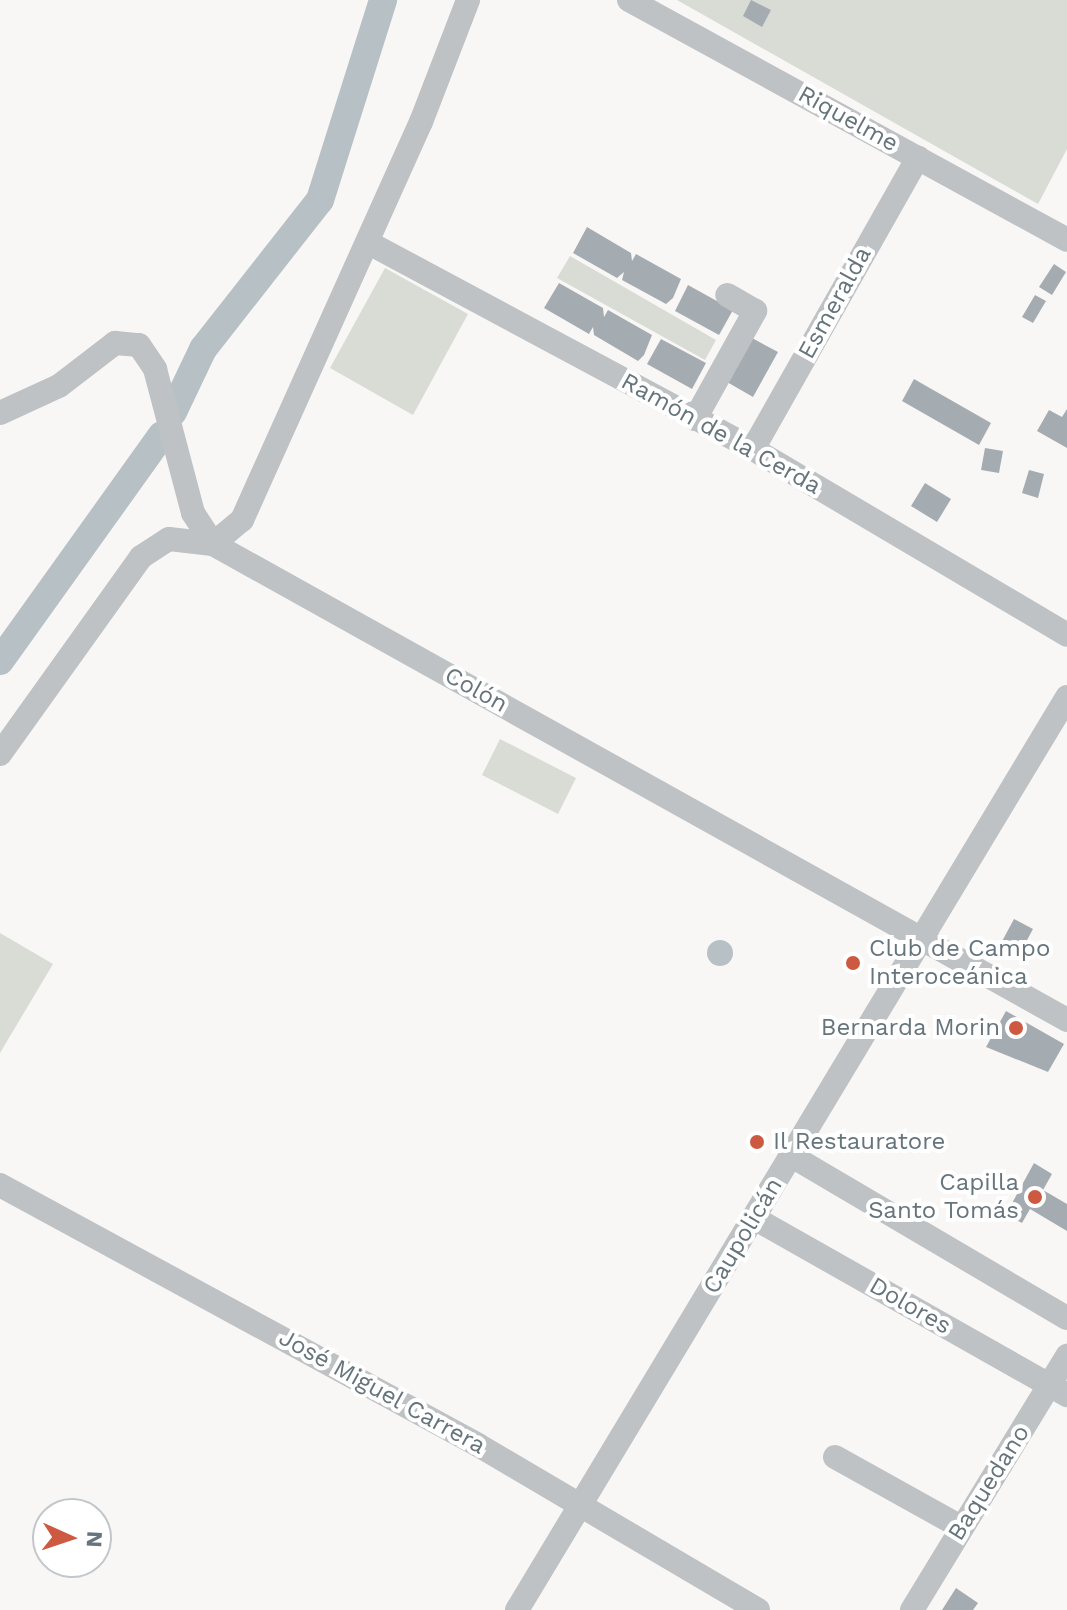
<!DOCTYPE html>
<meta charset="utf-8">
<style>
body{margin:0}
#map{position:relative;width:1067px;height:1610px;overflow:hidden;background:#f8f7f5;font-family:"Work Sans",sans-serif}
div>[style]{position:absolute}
.green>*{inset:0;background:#d8dcd5}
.water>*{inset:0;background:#b7c1c5}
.round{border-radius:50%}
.river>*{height:28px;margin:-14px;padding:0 14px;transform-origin:14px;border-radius:14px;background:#b7c1c5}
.building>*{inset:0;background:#a5acb1}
.minor>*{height:24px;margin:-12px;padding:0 12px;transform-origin:12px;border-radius:12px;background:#bec2c4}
.dots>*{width:22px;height:22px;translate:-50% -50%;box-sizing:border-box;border:4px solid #fff;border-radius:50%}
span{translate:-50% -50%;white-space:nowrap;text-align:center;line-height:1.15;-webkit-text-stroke:8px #fff;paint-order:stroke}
.street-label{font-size:24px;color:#66747c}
.poi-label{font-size:24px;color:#66747c}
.left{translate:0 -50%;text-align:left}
.right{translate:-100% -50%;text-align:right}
.north{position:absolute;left:32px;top:1498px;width:80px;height:80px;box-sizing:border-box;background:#fff;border:2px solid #c2c7cb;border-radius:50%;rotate:93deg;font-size:22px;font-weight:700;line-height:32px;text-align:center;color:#66747c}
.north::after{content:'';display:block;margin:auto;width:28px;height:36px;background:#cd5a40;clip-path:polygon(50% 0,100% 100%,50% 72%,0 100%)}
</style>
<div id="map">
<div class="green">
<div style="clip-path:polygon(677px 0,1067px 0,1067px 149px,1038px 204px)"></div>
<div style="clip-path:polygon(570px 256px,716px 340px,705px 360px,557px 278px)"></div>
<div style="clip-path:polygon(385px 268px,468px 314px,413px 415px,330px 368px)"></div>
<div style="clip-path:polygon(500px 739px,576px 778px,558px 814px,482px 775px)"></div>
<div style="clip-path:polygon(0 933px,53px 964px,0 1053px)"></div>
</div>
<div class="water">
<div class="round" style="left:707px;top:940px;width:26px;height:26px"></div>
</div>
<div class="river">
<div style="left:173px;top:412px;width:70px;rotate:-64.5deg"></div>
<div style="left:203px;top:349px;width:189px;rotate:-51.9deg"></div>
<div style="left:320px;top:200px;width:210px;rotate:-72.5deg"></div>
<div style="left:0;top:661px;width:278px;rotate:-54.4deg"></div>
</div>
<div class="building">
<div style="clip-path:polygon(751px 0,771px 10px,762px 27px,743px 16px)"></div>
<div style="clip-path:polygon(587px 227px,631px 253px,632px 261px,636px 254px,681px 279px,673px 298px,666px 304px,622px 280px,624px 272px,617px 278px,573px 253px)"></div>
<div style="clip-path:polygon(1054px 264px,1066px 272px,1052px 295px,1039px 287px)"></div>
<div style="clip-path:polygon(559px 283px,603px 308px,604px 317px,608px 310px,652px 335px,644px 355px,638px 361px,594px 335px,593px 327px,589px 334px,544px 308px)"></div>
<div style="clip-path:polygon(688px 285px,733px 310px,719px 335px,675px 311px)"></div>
<div style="clip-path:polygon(1035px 295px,1046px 301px,1033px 323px,1022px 317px)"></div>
<div style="clip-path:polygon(752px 338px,778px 352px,753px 397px,727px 382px)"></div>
<div style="clip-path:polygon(661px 339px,706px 363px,692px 389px,647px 364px)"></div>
<div style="clip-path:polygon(914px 379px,991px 423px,979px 445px,902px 401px)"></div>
<div style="clip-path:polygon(1067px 409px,1067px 448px,1037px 431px,1049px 410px,1062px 417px)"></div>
<div style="clip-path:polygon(985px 448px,1003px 451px,999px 473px,981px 470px)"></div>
<div style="clip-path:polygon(1029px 470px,1044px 474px,1038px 498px,1022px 493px)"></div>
<div style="clip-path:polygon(925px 483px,951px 499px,937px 522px,911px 506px)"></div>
<div style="clip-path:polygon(1014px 919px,1033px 929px,1019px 955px,1000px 945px)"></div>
<div style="clip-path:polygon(1006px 1011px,1064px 1044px,1048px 1072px,986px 1047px)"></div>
<div style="clip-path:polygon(1034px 1163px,1052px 1174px,1043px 1190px,1067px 1204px,1067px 1231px,1030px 1209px,1022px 1223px,1006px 1214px)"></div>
<div style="clip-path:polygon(956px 1588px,978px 1603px,973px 1610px,942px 1610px)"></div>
</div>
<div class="minor">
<div style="left:629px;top:0;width:499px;rotate:28.7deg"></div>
<div style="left:369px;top:243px;width:436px;rotate:28.2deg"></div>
<div style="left:753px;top:449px;width:365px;rotate:30.6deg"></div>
<div style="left:0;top:413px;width:65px;rotate:-24.6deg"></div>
<div style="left:59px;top:386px;width:71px;rotate:-37.5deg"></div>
<div style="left:115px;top:343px;width:24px;rotate:5deg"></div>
<div style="left:139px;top:345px;width:29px;rotate:56deg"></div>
<div style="left:155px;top:369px;width:149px;rotate:75.2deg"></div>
<div style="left:193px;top:513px;width:37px;rotate:57deg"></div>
<div style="left:213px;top:544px;width:978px;rotate:29.13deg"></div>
<div style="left:695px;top:419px;width:124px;rotate:-60.9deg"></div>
<div style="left:755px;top:311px;width:32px;rotate:-150deg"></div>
<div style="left:753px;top:449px;width:335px;rotate:-60.5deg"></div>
<div style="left:0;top:754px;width:242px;rotate:-54.4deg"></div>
<div style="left:141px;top:557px;width:33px;rotate:-33deg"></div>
<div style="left:169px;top:539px;width:44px;rotate:6.5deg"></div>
<div style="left:213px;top:544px;width:38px;rotate:-40deg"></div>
<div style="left:242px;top:520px;width:436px;rotate:-65.8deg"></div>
<div style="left:421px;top:122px;width:131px;rotate:-68.9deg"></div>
<div style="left:790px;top:1155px;width:321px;rotate:30.5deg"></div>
<div style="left:0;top:1185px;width:544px;rotate:28.54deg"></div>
<div style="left:478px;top:1445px;width:325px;rotate:30.5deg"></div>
<div style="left:754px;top:1218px;width:360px;rotate:29.5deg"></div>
<div style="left:835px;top:1457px;width:144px;rotate:29.1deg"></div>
<div style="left:517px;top:1610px;width:1066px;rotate:-58.93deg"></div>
<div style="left:912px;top:1610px;width:298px;rotate:-58.6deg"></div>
</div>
<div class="dots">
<div style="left:853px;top:963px;background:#cd5a40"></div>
<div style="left:1016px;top:1028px;background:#cd5a40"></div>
<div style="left:757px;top:1142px;background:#cd5a40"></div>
<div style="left:1035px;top:1197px;background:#cd5a40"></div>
</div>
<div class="street-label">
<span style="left:848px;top:119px;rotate:29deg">Riquelme</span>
<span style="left:835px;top:303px;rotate:-61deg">Esmeralda</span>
<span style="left:721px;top:434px;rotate:29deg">Ramón de la Cerda</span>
<span style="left:476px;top:690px;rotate:29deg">Colón</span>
<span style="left:743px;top:1236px;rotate:-59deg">Caupolicán</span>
<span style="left:910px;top:1306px;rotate:30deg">Dolores</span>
<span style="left:382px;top:1392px;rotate:29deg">José Miguel Carrera</span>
<span style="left:989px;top:1483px;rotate:-58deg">Baquedano</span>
</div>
<div class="poi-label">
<span class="left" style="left:869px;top:963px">Club de Campo<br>Interoceánica</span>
<span class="right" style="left:1000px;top:1028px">Bernarda Morin</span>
<span class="left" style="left:773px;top:1142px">Il Restauratore</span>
<span class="right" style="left:1019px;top:1197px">Capilla<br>Santo Tomás</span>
</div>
<div class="north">N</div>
</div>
